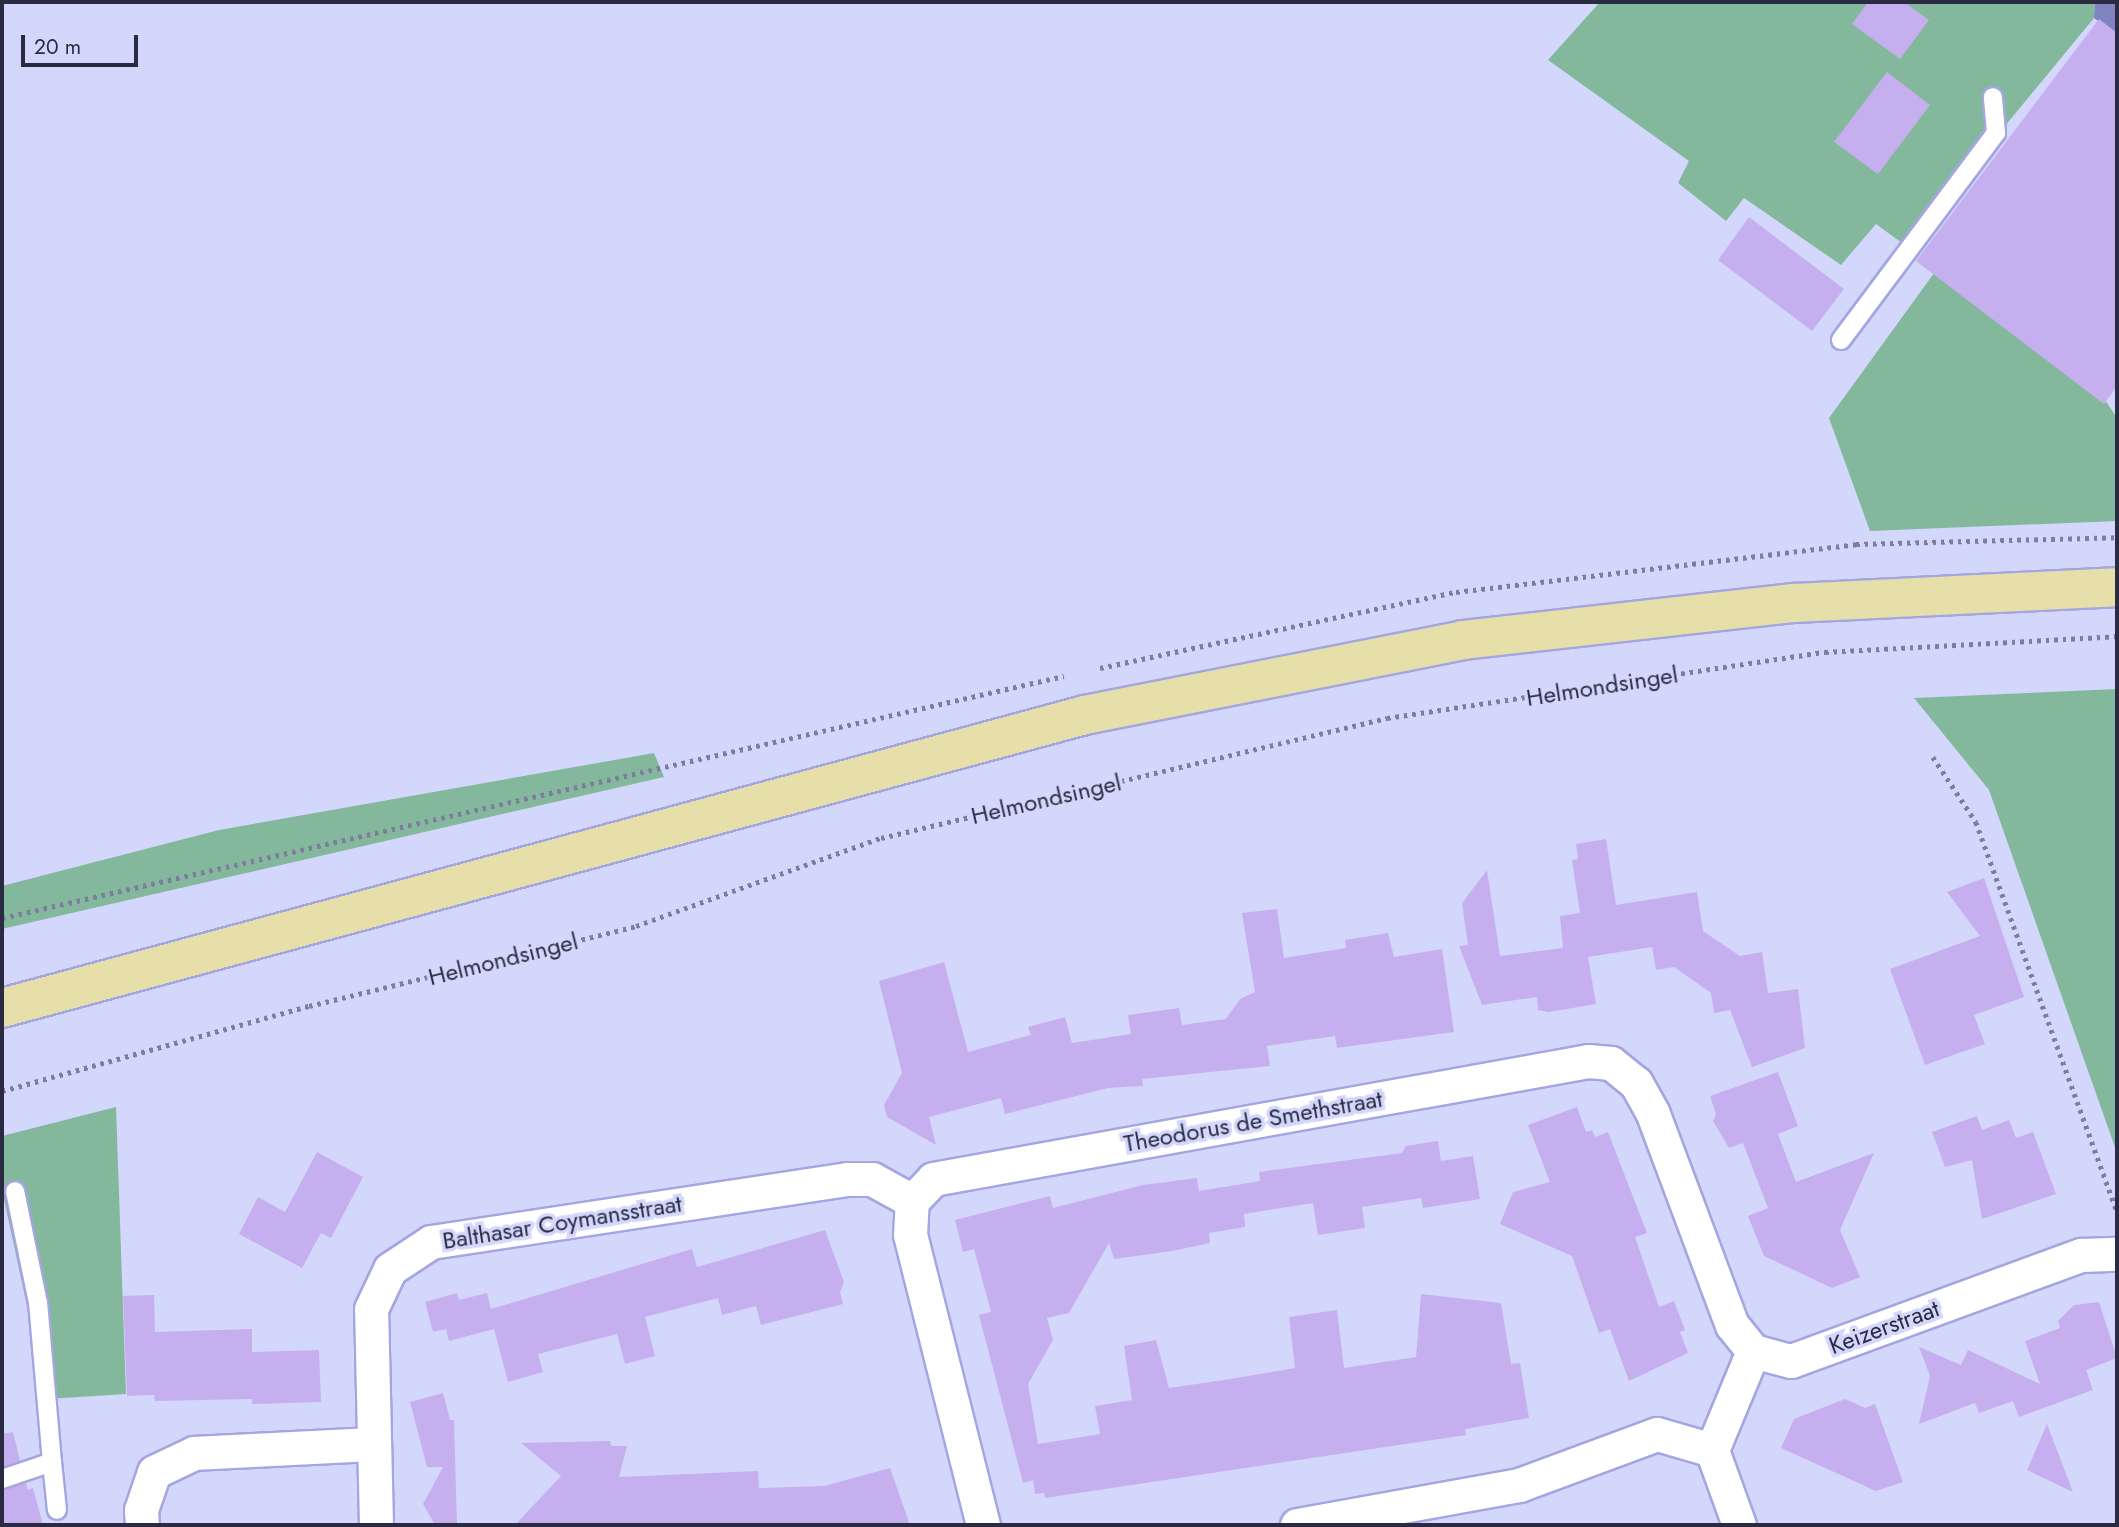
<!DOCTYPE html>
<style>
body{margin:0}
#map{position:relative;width:2119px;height:1527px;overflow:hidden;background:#d4d7fc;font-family:Jost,sans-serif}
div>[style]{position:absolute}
.green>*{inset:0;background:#84b89d}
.water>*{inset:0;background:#8183c0}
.building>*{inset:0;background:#c6afee}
.path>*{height:4.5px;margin-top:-2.25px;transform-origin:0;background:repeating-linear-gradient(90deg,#7c7e9b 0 3.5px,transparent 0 8.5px)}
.roads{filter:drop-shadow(2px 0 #a3a6e0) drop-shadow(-2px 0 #a3a6e0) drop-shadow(0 2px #a3a6e0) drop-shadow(0 -2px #a3a6e0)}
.lane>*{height:18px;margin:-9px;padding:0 9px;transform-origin:9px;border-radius:9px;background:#fff}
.street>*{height:33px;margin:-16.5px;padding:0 16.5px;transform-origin:16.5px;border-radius:16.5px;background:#fff}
.primary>*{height:38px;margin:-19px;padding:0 19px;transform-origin:19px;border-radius:19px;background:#e6dfaa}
span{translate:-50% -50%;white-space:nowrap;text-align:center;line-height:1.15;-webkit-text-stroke:7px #d4d7fc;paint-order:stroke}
.street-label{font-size:24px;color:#2a2b42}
.frame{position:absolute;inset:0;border:4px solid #2a2b42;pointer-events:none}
.scale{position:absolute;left:21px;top:35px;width:117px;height:32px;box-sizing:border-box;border:4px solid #2a2b42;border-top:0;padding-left:9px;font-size:21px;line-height:24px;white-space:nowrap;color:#2a2b42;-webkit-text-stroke:5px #d4d7fc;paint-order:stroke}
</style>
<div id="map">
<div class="green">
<div style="clip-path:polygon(1600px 2px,2095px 2px,2094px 18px,1906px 246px,1876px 224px,1841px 265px,1744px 198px,1726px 221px,1678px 183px,1689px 161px,1548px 60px)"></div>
<div style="clip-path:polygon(1937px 269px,2095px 385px,2117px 418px,2117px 521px,1870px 531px,1829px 418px)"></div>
<div style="clip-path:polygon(2117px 689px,2117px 1153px,1989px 790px,1914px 698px)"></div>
<div style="clip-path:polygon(654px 753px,664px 777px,2px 929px,2px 886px,219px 830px)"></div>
<div style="clip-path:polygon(116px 1107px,126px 1394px,47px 1399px,2px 1190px,2px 1136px)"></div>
</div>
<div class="water">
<div style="clip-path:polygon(2095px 2px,2117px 2px,2117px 35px,2094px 18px)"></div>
</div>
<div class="building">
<div style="clip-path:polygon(1868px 2px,1904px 2px,1929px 20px,1900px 59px,1852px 24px)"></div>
<div style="clip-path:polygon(2099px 19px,2117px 33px,2117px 386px,2104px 404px,1916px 261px)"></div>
<div style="clip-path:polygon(1887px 72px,1930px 105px,1878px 174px,1834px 142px)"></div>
<div style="clip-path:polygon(1749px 217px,1844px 289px,1812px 331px,1718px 260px)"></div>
<div style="clip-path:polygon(1606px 839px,1616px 905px,1697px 892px,1703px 931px,1740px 956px,1762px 952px,1768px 993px,1798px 989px,1805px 1048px,1752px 1067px,1730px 1010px,1714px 1013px,1711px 993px,1674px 967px,1656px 970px,1652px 947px,1588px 957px,1596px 1004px,1549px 1012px,1538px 1010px,1537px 997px,1482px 1005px,1459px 946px,1468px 945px,1462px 903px,1487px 870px,1500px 956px,1563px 948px,1560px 916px,1580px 913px,1572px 860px,1578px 859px,1576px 844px)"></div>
<div style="clip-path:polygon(1984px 878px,2024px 997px,1974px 1015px,1985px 1044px,1925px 1065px,1890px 969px,1980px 936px,1947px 892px)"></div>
<div style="clip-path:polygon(1277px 909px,1284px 958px,1346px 948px,1345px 940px,1388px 933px,1394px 957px,1442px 949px,1454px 1032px,1337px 1048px,1335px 1036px,1267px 1046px,1270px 1066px,1142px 1079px,1143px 1086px,1108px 1088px,1005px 1114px,1001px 1098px,929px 1117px,936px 1145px,887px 1117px,884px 1105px,902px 1073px,879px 981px,944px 962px,968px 1052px,1031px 1035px,1028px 1027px,1065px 1017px,1072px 1043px,1131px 1034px,1128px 1015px,1179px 1008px,1182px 1025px,1226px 1019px,1240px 999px,1255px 992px,1242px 913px)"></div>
<div style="clip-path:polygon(1778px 1072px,1798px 1126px,1778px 1134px,1796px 1182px,1874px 1153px,1840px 1230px,1860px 1277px,1832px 1288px,1764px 1256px,1748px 1216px,1768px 1208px,1743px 1143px,1729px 1148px,1713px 1121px,1716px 1114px,1710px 1096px)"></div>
<div style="clip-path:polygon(1577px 1107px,1586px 1132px,1592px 1130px,1595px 1137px,1608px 1132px,1647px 1233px,1635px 1237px,1659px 1307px,1674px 1301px,1685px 1330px,1680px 1332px,1688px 1353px,1629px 1381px,1610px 1329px,1599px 1333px,1572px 1256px,1500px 1224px,1513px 1192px,1550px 1182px,1528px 1125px)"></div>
<div style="clip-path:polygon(1977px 1116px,1982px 1130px,2009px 1120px,2016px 1138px,2033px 1132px,2056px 1194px,1982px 1219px,1972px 1160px,1945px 1167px,1932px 1132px)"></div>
<div style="clip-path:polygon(1438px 1141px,1441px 1161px,1473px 1156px,1480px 1199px,1423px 1208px,1421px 1198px,1362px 1207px,1365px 1228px,1318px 1235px,1313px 1203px,1244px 1214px,1245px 1227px,1209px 1233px,1210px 1243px,1172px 1251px,1114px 1259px,1109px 1243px,1069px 1313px,1047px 1318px,1053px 1340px,1028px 1384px,1038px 1444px,1100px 1434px,1095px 1406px,1132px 1400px,1124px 1346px,1156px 1340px,1169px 1388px,1224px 1380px,1295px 1368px,1289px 1317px,1337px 1310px,1344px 1368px,1416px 1357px,1421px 1294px,1501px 1303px,1511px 1364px,1520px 1363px,1529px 1418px,1465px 1429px,1466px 1435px,1045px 1498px,1044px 1493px,1035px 1494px,1033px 1480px,1023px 1483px,979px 1315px,991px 1312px,974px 1249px,963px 1252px,955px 1220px,1050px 1196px,1053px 1208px,1143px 1185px,1197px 1178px,1199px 1191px,1260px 1181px,1259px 1172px,1402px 1153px,1406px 1146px)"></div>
<div style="clip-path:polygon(317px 1152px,363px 1177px,331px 1238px,321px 1233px,302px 1268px,239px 1234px,258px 1197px,285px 1212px)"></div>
<div style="clip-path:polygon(825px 1230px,844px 1282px,840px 1292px,843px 1304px,761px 1325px,756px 1306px,722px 1315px,718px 1298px,645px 1317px,655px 1356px,625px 1364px,617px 1334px,538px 1354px,543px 1372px,508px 1382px,494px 1329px,449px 1341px,446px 1329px,433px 1332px,425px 1302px,457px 1293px,459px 1300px,487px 1293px,491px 1309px,692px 1249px,697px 1267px)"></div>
<div style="clip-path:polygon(154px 1295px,155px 1332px,252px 1329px,252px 1352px,319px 1350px,321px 1402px,252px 1404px,252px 1399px,155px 1401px,154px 1395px,127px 1396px,123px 1296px)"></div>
<div style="clip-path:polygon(2099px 1302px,2117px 1358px,2086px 1370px,2093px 1390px,2019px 1417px,2013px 1401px,1979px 1413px,1975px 1403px,1919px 1424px,1930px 1376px,1919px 1347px,1961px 1365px,1968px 1350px,2040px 1384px,2025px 1341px,2060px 1328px,2058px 1321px,2074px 1305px)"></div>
<div style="clip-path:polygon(443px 1393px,450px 1420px,454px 1420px,457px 1525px,435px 1525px,423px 1504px,443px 1467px,427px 1467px,410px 1402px)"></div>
<div style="clip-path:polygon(1845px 1399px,1865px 1408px,1875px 1404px,1903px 1482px,1876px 1491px,1781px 1448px,1794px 1419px)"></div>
<div style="clip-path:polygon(2047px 1424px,2073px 1492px,2027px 1470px)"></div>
<div style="clip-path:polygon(13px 1432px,20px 1461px,2px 1467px,2px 1434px)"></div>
<div style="clip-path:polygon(610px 1441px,611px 1446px,627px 1446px,619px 1477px,758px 1471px,759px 1488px,824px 1486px,890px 1468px,910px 1525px,515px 1525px,561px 1476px,521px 1443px)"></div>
<div style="clip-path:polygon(26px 1483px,28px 1490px,33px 1488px,43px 1525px,2px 1525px,2px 1490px)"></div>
</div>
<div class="path">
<div style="left:1100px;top:668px;width:364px;rotate:-12.1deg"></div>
<div style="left:1456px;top:592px;width:403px;rotate:-6.8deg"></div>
<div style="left:1856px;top:544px;width:261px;rotate:-1.5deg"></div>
<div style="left:1933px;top:757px;width:78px;rotate:56.5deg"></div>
<div style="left:1976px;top:822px;width:414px;rotate:70.1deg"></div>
<div style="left:2px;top:918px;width:1089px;rotate:-12.84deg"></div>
<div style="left:2px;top:1091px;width:319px;rotate:-15.5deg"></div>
<div style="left:309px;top:1006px;width:337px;rotate:-13.7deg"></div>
<div style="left:636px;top:926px;width:260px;rotate:-19.8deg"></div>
<div style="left:881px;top:838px;width:520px;rotate:-13.34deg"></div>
<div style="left:1387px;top:718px;width:443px;rotate:-8.6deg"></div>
<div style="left:1825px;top:652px;width:292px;rotate:-3.1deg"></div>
</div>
<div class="roads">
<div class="lane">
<div style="left:1841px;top:340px;width:259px;rotate:-53.2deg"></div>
<div style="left:1996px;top:133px;width:36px;rotate:-95deg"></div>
<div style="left:52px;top:1462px;width:48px;rotate:84.1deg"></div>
<div style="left:2px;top:1479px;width:53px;rotate:-18.8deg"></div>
<div style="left:52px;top:1462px;width:160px;rotate:-95deg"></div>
<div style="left:38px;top:1303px;width:114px;rotate:-101.6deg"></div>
</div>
<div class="street">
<div style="left:1712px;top:1450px;width:107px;rotate:-67.5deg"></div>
<div style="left:1753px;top:1351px;width:39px;rotate:15deg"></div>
<div style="left:1791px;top:1361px;width:309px;rotate:-20.1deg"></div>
<div style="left:2081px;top:1255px;width:36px;rotate:-2deg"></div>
<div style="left:142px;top:1525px;width:15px;rotate:-94deg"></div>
<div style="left:141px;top:1510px;width:40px;rotate:-71.1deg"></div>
<div style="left:154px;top:1472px;width:44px;rotate:-25.4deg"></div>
<div style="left:194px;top:1453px;width:177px;rotate:-2.9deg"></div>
<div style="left:376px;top:1525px;width:216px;rotate:-91.3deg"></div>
<div style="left:371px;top:1309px;width:44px;rotate:-64.6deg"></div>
<div style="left:390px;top:1269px;width:49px;rotate:-33.4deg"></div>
<div style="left:431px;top:1242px;width:421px;rotate:-8.6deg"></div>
<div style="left:847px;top:1179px;width:25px"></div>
<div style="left:872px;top:1179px;width:46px;rotate:28.8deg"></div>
<div style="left:983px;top:1525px;width:299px;rotate:-104.1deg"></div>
<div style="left:910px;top:1235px;width:34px;rotate:-87deg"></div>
<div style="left:912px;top:1201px;width:30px;rotate:-46deg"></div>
<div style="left:933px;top:1179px;width:666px;rotate:-10.21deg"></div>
<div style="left:1588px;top:1061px;width:23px;rotate:5deg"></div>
<div style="left:1611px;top:1063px;width:32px;rotate:39deg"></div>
<div style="left:1636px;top:1083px;width:35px;rotate:61deg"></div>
<div style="left:1653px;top:1114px;width:225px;rotate:69.5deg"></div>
<div style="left:1732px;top:1325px;width:33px;rotate:51deg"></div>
<div style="left:1297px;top:1525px;width:226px;rotate:-10.2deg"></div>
<div style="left:1519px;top:1485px;width:147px;rotate:-20.3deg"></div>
<div style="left:1657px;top:1434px;width:57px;rotate:16.2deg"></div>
<div style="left:1712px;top:1450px;width:80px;rotate:70.2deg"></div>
</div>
<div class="primary">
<div style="left:2px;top:1008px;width:1122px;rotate:-15.14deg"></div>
<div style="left:1085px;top:715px;width:385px;rotate:-11.2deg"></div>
<div style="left:1463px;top:640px;width:332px;rotate:-6.4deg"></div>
<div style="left:1793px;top:603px;width:324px;rotate:-2.8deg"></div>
</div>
</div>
<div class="street-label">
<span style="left:1602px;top:686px;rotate:-9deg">Helmondsingel</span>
<span style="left:1046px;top:799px;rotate:-13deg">Helmondsingel</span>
<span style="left:503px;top:959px;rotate:-14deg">Helmondsingel</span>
<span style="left:1253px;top:1121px;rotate:-10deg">Theodorus de Smethstraat</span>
<span style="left:562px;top:1222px;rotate:-9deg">Balthasar Coymansstraat</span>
<span style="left:1884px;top:1327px;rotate:-20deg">Keizerstraat</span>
</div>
<div class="frame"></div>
<div class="scale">20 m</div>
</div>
